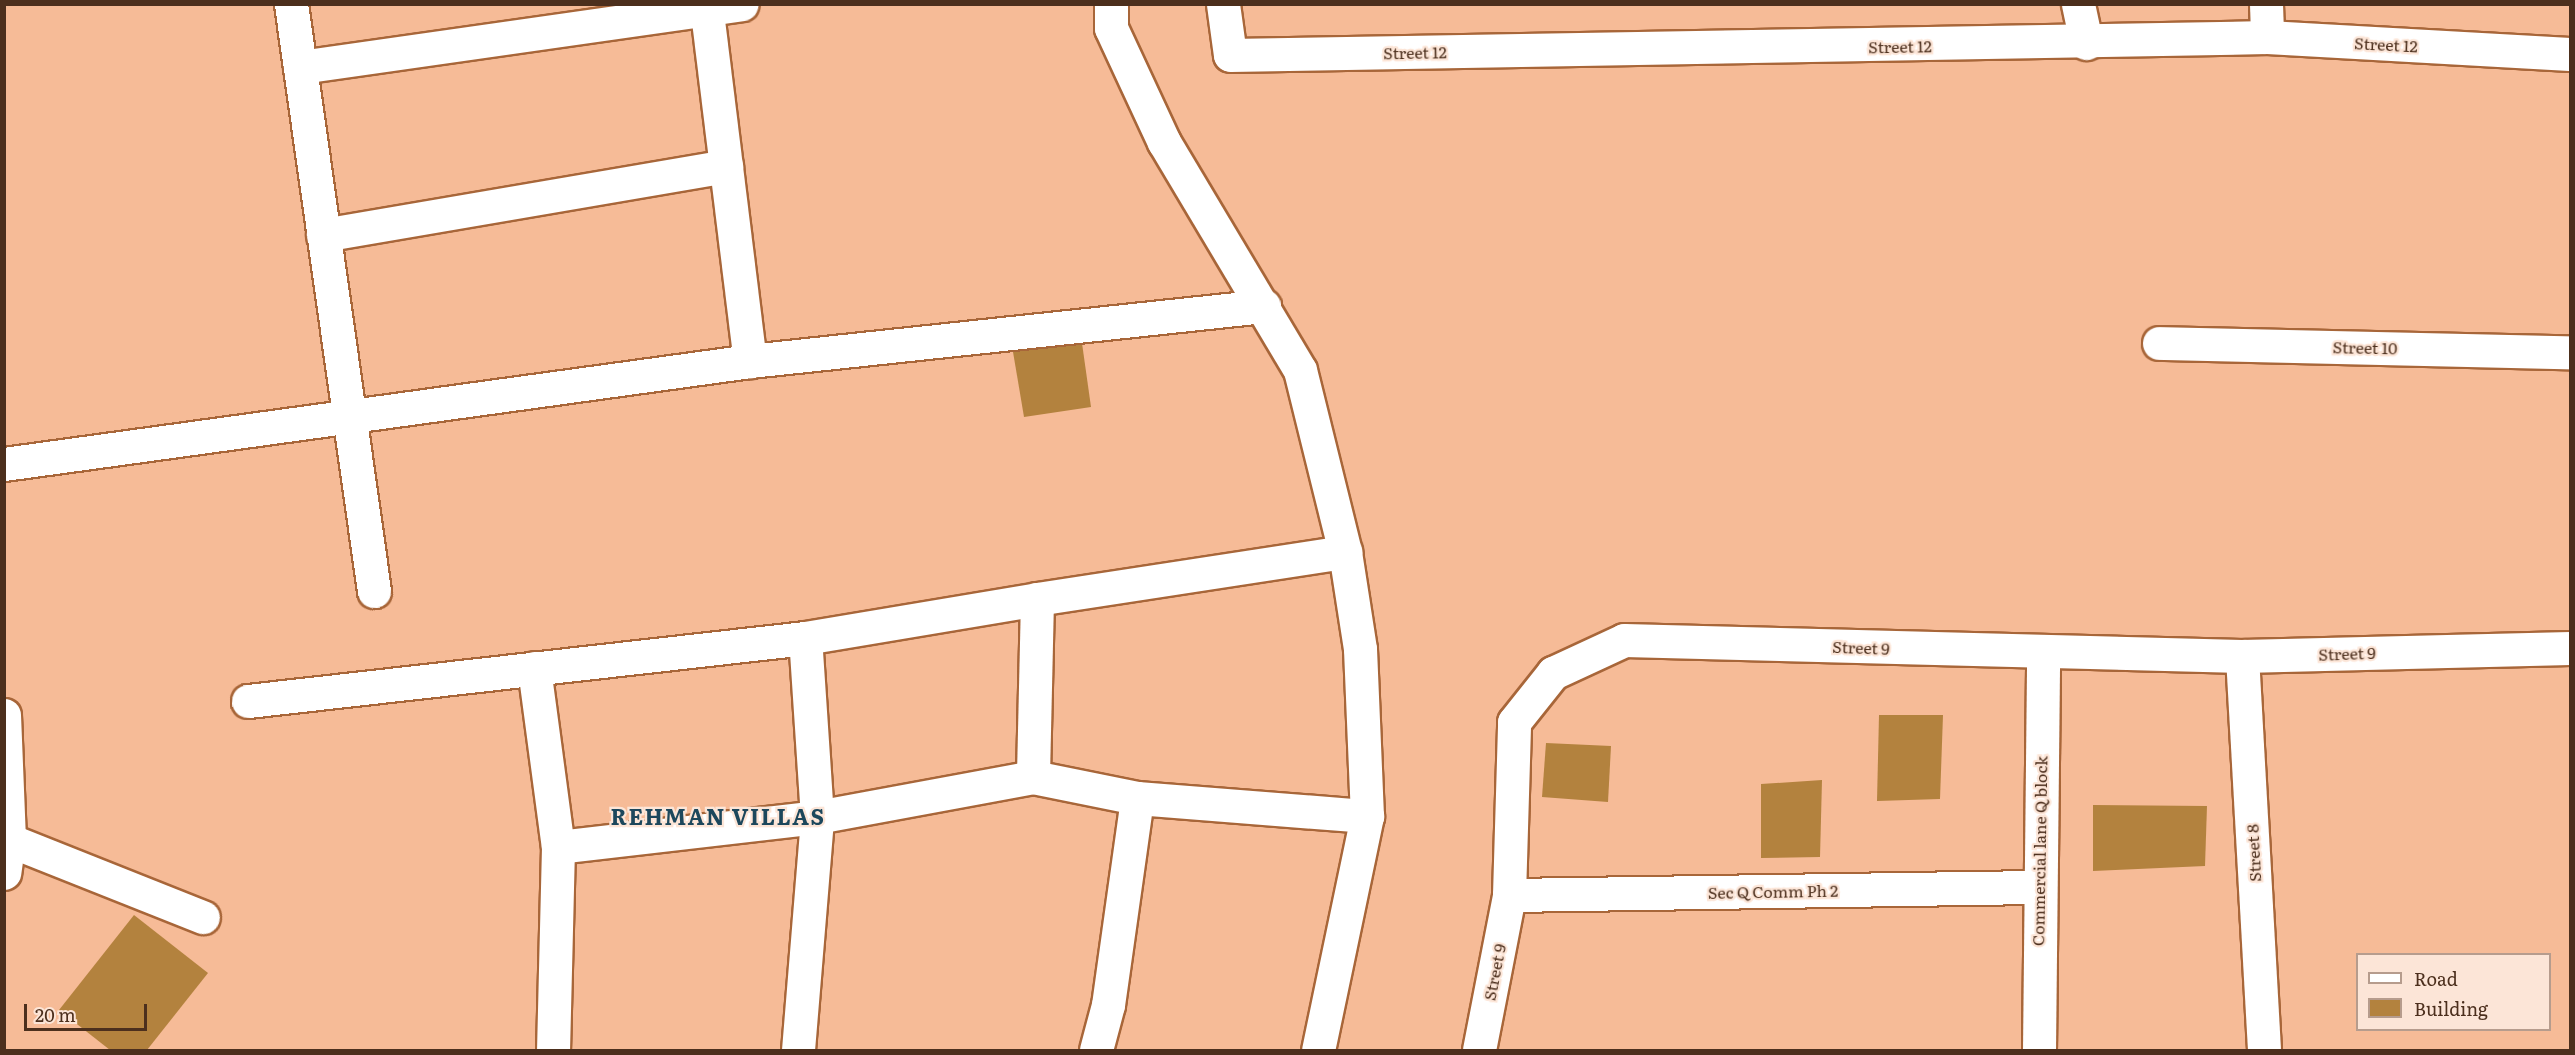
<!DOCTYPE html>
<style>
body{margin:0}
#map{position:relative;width:2575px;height:1055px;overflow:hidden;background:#f6bb97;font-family:Literata,serif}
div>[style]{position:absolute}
.building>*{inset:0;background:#b3823e}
.roads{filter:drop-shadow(2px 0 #a86639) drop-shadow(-2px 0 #a86639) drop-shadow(0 2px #a86639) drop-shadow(0 -2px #a86639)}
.minor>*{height:33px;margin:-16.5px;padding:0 16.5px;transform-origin:16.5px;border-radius:16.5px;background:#fff}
span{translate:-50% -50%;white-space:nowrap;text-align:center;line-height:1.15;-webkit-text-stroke:4.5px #fce5d7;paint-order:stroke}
.street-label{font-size:16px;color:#4c2f1d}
.district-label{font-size:22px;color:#1c475c;font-weight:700;letter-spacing:1.5px}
.frame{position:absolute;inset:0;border:6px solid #4c2f1d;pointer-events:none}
.legend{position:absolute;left:2356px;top:953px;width:195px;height:78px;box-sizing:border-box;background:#fce5d7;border:2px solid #b69c8d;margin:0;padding:8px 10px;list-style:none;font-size:18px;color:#4c2f1d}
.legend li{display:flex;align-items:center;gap:12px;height:30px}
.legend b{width:30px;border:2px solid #b69c8d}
.scale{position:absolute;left:24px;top:1004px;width:123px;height:27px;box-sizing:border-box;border:3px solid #4c2f1d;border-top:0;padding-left:8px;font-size:18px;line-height:21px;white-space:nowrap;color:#4c2f1d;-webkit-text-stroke:4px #fce5d7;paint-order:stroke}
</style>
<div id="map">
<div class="building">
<div style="clip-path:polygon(1080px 329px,1091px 407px,1024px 417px,1011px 340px)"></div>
<div style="clip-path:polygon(1879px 715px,1943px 715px,1940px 799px,1877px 801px)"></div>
<div style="clip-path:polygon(1546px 743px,1611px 746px,1608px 802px,1542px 797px)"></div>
<div style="clip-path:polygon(1822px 780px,1820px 857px,1761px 858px,1761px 784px)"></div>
<div style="clip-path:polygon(2093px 805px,2207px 806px,2205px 866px,2093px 871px)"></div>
<div style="clip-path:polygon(134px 915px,208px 973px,147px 1050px,110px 1050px,59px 1010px)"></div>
</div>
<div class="roads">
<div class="minor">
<div style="left:291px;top:4px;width:593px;rotate:81.95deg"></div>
<div style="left:706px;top:4px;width:360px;rotate:83deg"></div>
<div style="left:1111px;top:4px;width:24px;rotate:90deg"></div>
<div style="left:1111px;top:28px;width:126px;rotate:65.1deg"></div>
<div style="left:1164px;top:142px;width:265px;rotate:59.2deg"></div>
<div style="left:1300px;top:370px;width:187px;rotate:76.1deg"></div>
<div style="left:1345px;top:552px;width:98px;rotate:81.2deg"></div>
<div style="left:1360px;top:649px;width:167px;rotate:87.6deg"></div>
<div style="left:1367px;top:816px;width:239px;rotate:101.8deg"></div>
<div style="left:1223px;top:4px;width:51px;rotate:82.2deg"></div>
<div style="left:1230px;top:55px;width:1037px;rotate:-0.99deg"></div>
<div style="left:2267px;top:37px;width:303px;rotate:3.2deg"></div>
<div style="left:2078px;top:4px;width:40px;rotate:78deg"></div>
<div style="left:2266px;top:4px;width:33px;rotate:88deg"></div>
<div style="left:300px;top:67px;width:446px;rotate:-8.1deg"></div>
<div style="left:323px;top:235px;width:409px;rotate:-9.7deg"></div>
<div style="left:2159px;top:343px;width:411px;rotate:1.3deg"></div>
<div style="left:4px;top:464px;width:753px;rotate:-7.86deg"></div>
<div style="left:750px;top:361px;width:517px;rotate:-6.11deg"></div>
<div style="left:1037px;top:599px;width:312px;rotate:-8.7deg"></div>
<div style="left:2242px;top:656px;width:395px;rotate:86.8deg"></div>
<div style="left:534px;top:668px;width:181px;rotate:82.4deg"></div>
<div style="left:558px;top:847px;width:203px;rotate:91.4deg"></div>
<div style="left:248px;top:701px;width:561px;rotate:-6.45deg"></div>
<div style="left:805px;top:638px;width:235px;rotate:-9.5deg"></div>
<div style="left:1037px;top:599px;width:178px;rotate:91.3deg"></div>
<div style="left:4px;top:715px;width:124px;rotate:87.7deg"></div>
<div style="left:9px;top:839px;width:34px;rotate:98deg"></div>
<div style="left:4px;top:838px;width:214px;rotate:21.7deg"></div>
<div style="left:558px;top:847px;width:261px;rotate:-6.6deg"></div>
<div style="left:817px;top:817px;width:220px;rotate:-10.5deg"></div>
<div style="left:1033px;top:777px;width:106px;rotate:11.4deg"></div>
<div style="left:1137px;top:798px;width:231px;rotate:4.5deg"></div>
<div style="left:1509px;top:895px;width:528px;rotate:-0.87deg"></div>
<div style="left:798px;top:1050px;width:234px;rotate:-85.3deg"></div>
<div style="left:817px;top:817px;width:179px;rotate:-93.8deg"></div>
<div style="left:1096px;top:1050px;width:47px;rotate:-75.1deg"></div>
<div style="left:1108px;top:1005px;width:209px;rotate:-82deg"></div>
<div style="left:1479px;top:1050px;width:158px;rotate:-79deg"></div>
<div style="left:1509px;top:895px;width:173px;rotate:-88.3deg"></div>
<div style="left:1514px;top:722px;width:63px;rotate:-51.5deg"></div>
<div style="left:1553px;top:673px;width:78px;rotate:-24.9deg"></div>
<div style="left:1624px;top:640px;width:618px;rotate:1.48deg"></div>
<div style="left:2242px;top:656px;width:328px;rotate:-1.4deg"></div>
<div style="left:2039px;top:1050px;width:398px;rotate:-89.4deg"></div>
</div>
</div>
<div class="street-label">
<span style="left:2386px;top:44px;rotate:3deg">Street 12</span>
<span style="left:1900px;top:46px;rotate:-1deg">Street 12</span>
<span style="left:1415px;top:52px;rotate:-1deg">Street 12</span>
<span style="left:2365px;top:347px;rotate:1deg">Street 10</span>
<span style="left:1861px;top:647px;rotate:2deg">Street 9</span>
<span style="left:2347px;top:653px;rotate:-2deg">Street 9</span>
<span style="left:2039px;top:851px;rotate:-89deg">Commercial lane Q block</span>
<span style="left:2253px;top:853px;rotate:-93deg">Street 8</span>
<span style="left:1773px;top:891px;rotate:-1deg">Sec Q Comm Ph 2</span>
<span style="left:1494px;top:972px;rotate:-79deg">Street 9</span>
</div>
<div class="district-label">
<span style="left:718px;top:816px">REHMAN VILLAS</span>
</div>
<div class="frame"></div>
<ul class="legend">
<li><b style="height:8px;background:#fff"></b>Road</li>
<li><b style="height:16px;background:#b3823e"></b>Building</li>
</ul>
<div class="scale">20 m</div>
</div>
